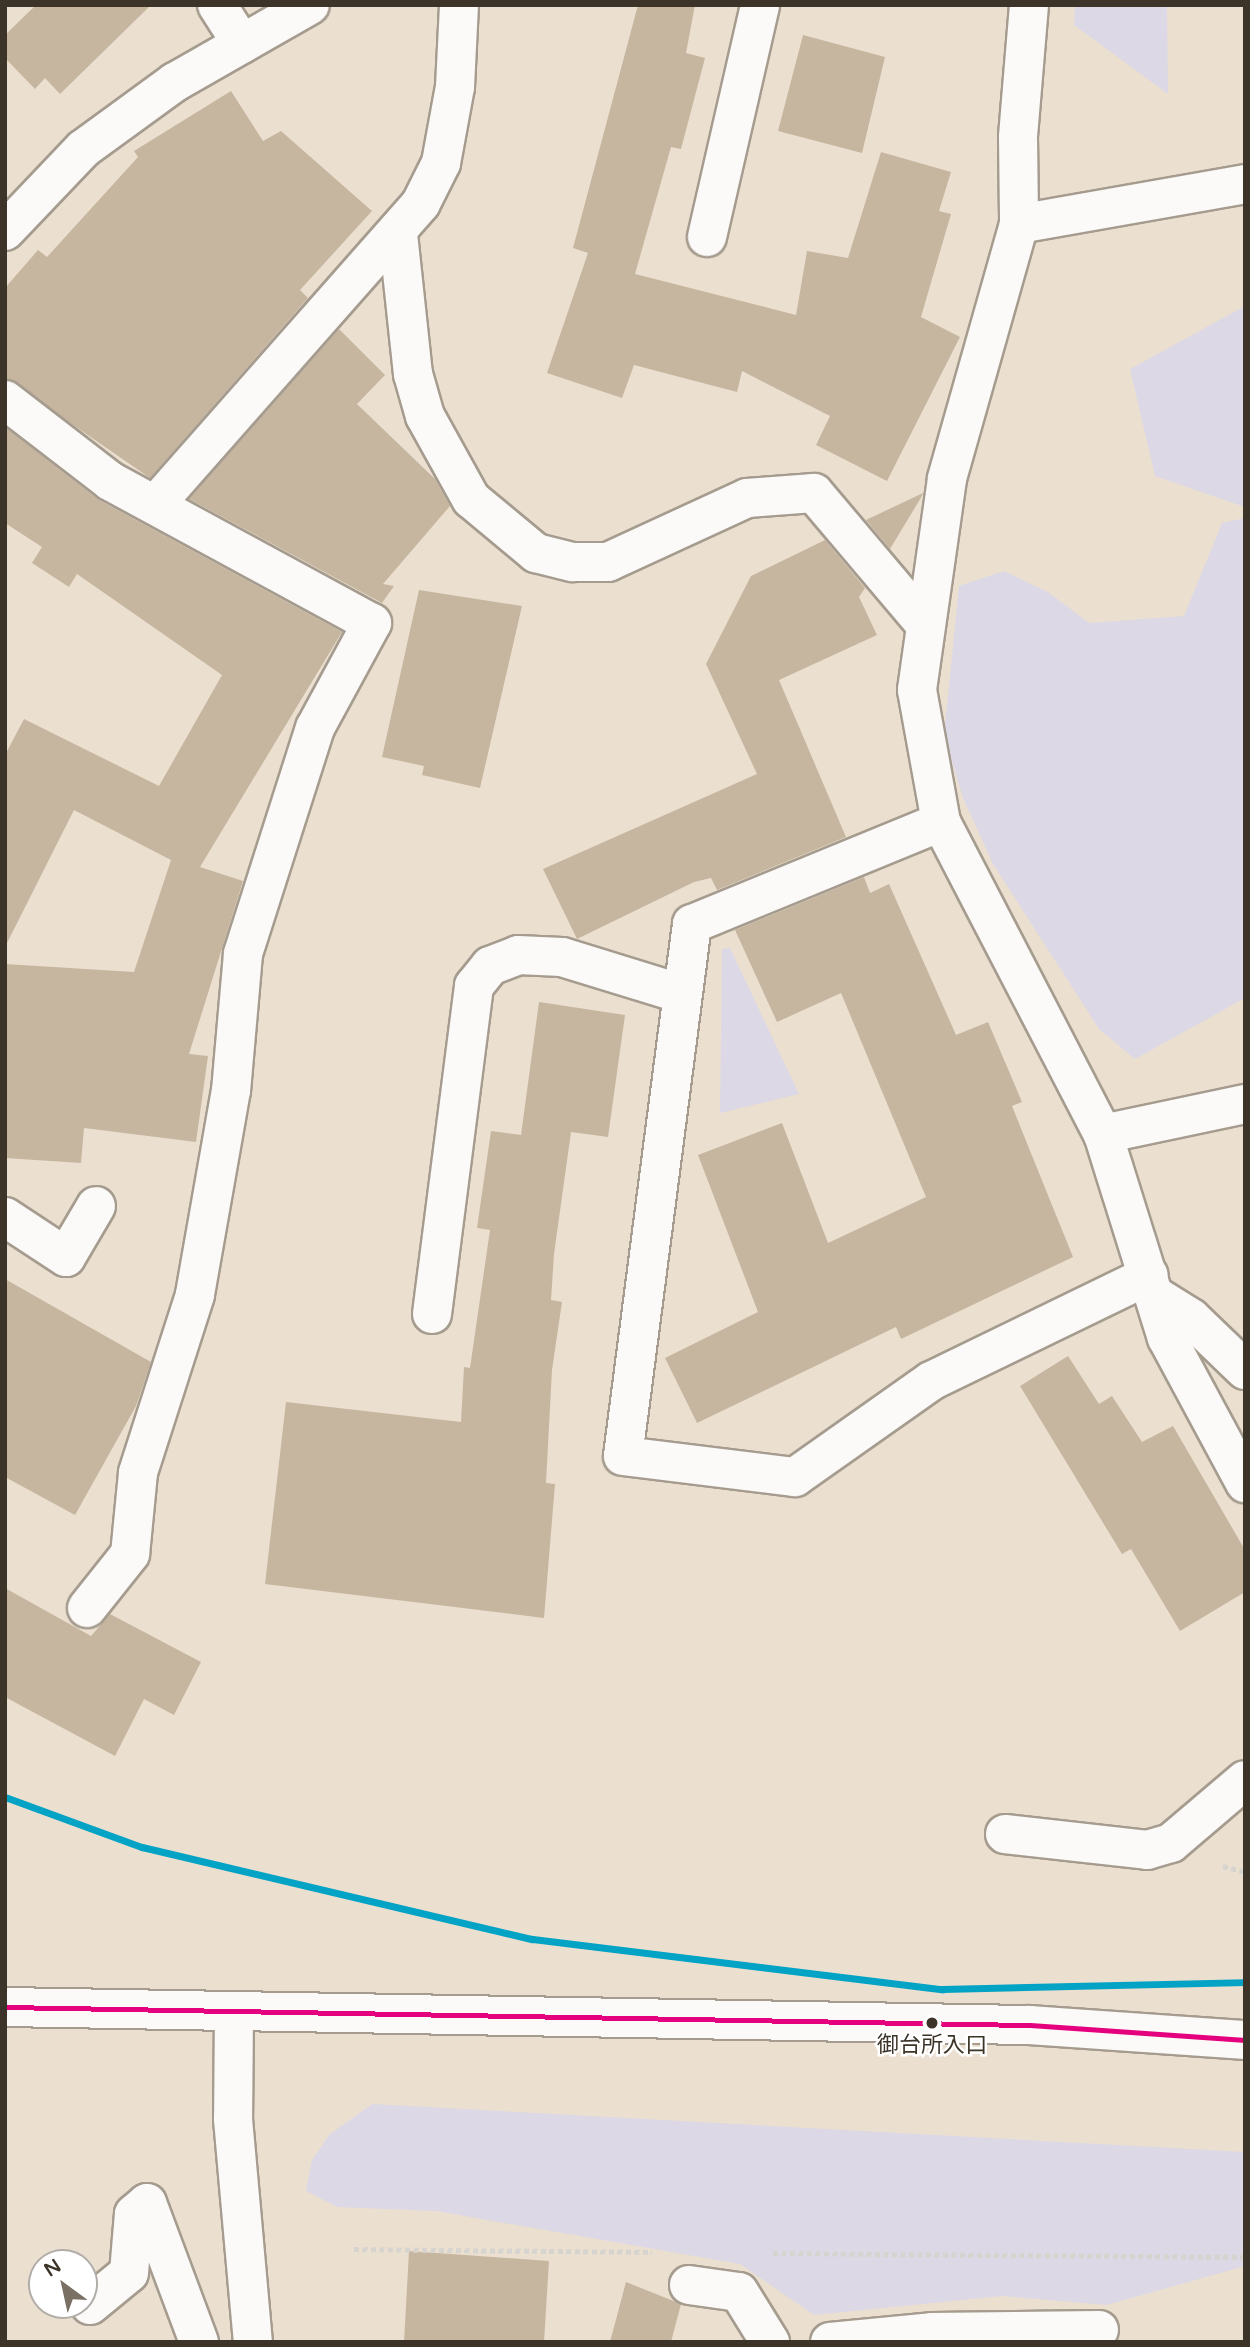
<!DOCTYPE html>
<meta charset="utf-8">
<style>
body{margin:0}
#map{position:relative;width:1250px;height:2347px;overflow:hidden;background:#ebdfcf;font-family:"Varela Round","Noto Sans JP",sans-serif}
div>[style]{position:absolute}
.green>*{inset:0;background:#dcd8e6}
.building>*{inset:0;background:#c6b6a0}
.path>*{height:4.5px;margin-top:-2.25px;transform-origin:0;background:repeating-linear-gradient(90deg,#d7d4cf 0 5px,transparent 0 8.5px)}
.roads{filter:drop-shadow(2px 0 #a59c8f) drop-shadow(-2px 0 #a59c8f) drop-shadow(0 2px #a59c8f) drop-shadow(0 -2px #a59c8f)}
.street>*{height:38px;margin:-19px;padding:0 19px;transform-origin:19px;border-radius:19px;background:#fcfaf8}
.secondary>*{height:38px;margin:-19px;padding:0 19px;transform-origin:19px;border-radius:19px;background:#fcfaf8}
.bus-1>*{height:5px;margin:-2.5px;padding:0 2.5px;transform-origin:2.5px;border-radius:2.5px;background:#e5007d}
.rail-1>*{height:7px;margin:-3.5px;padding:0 3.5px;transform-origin:3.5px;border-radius:3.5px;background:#03a3c6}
.dots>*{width:19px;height:19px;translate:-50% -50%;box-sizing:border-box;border:4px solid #fff;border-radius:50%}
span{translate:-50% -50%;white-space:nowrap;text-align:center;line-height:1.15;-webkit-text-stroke:5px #fff;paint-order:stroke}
.bus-label{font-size:22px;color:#3d3429}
.frame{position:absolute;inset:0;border:7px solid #3d3429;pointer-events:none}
.north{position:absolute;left:28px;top:2249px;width:70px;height:70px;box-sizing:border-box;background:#fff;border:2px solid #b1aea9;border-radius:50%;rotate:327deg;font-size:19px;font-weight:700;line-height:28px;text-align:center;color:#3d3429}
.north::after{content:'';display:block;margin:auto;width:24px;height:32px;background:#7a7063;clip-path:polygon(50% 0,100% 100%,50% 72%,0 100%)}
</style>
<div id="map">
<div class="green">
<div style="clip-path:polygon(1075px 5px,1167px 5px,1168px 94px,1074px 25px)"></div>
<div style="clip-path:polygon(1245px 306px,1245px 507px,1155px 476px,1130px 369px)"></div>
<div style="clip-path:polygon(1245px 518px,1245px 998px,1135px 1059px,1099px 1029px,993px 864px,963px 798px,944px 735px,959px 586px,1004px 571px,1048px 592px,1089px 623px,1184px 616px,1222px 523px)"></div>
<div style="clip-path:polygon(730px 948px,799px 1094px,720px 1113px,722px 949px)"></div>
<div style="clip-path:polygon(372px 2104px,1245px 2152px,1245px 2266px,1107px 2305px,1002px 2296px,814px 2315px,740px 2264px,436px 2211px,337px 2207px,306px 2191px,312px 2160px,329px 2135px)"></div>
</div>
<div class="building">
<div style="clip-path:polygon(36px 5px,151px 5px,60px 94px,45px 78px,35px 89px,5px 58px,5px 35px)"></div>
<div style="clip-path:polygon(638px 5px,695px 5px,686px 53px,705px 58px,681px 149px,671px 147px,635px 274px,796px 315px,807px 251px,848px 258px,881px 152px,951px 172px,939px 211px,951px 214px,921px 317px,960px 337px,887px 481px,816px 445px,830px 416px,742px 371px,737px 392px,634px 365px,622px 398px,547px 373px,588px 253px,573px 248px)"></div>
<div style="clip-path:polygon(803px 35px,885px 57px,862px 153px,778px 131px)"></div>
<div style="clip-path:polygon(231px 91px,263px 141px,281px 131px,372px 211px,300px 290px,308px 298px,150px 478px,5px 378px,5px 288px,38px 250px,47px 257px,138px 157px,134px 151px)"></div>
<div style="clip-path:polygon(339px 329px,385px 375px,357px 404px,435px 479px,450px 506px,383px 584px,394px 586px,382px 603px,189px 499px)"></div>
<div style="clip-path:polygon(6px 428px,99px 500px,342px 632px,200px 867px,243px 881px,189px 1054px,208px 1056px,196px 1142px,84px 1128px,81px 1163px,5px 1158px,5px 964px,134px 972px,171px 860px,74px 810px,5px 947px,5px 755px,24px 719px,159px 786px,222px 675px,77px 574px,69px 587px,32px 563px,42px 547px,5px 523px)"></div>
<div style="clip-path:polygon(923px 493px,922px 496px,890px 549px,866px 520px)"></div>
<div style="clip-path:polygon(825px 540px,865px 588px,859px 597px,877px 635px,779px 680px,846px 837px,717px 890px,711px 878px,694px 882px,577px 939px,543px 869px,757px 774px,706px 664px,751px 576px)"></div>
<div style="clip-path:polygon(419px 590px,522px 606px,480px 788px,422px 775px,424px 766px,382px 757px)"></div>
<div style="clip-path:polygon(864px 877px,870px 893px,889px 884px,956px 1035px,988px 1022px,1022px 1102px,1012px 1106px,1073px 1257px,901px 1339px,896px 1327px,697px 1423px,665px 1358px,758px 1312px,698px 1155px,782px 1123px,828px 1243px,926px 1197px,841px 993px,777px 1022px,735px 930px)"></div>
<div style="clip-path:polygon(539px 1002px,625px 1015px,608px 1137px,571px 1132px,554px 1254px,551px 1300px,562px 1302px,552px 1370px,546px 1483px,555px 1484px,544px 1618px,265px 1584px,286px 1402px,461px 1422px,464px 1367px,470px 1368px,490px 1230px,477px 1228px,491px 1131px,521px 1135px)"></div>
<div style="clip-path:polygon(5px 1279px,151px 1362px,136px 1406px,75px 1515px,5px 1477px)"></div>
<div style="clip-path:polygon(1068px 1356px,1099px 1404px,1112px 1396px,1142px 1442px,1173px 1426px,1245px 1550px,1245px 1592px,1180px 1631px,1131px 1549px,1122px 1554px,1020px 1386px)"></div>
<div style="clip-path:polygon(5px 1588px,91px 1636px,110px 1614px,201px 1662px,174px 1715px,144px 1699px,115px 1756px,5px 1697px)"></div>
<div style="clip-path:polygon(409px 2251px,549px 2261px,544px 2342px,404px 2342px)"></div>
<div style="clip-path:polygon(626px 2282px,681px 2304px,671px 2342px,610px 2342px)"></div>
</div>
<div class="path">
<div style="left:1223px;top:1866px;width:23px;rotate:15deg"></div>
<div style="left:354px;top:2249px;width:298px;rotate:0.6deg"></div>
<div style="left:773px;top:2253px;width:472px;rotate:0.5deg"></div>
</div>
<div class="roads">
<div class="street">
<div style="left:217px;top:5px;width:46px;rotate:57.3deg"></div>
<div style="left:1029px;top:5px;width:132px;rotate:94.8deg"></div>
<div style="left:1018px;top:137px;width:87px;rotate:89.3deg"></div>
<div style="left:1019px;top:224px;width:265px;rotate:105.8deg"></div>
<div style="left:947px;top:479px;width:213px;rotate:98.1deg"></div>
<div style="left:917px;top:690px;width:134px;rotate:79.7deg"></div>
<div style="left:941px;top:822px;width:352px;rotate:62.6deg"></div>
<div style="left:1103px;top:1134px;width:214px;rotate:72.6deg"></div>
<div style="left:1167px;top:1338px;width:165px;rotate:61.7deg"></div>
<div style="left:1019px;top:224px;width:230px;rotate:-10deg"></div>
<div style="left:5px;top:231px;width:113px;rotate:-46.4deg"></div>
<div style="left:83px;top:149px;width:114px;rotate:-36.1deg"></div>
<div style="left:175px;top:82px;width:155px;rotate:-29.7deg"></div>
<div style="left:398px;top:234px;width:141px;rotate:83.9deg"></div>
<div style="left:413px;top:374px;width:44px;rotate:74.1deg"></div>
<div style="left:425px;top:416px;width:95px;rotate:61deg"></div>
<div style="left:471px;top:499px;width:85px;rotate:39.7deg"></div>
<div style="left:536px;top:553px;width:38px;rotate:14deg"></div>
<div style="left:573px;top:562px;width:35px"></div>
<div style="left:608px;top:562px;width:153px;rotate:-24.7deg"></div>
<div style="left:747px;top:498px;width:67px;rotate:-4.3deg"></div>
<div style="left:814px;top:493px;width:169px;rotate:49.8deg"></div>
<div style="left:707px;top:237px;width:238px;rotate:-77.1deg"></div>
<div style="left:5px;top:400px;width:133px;rotate:37.6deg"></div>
<div style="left:110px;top:481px;width:298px;rotate:28.5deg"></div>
<div style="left:372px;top:623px;width:119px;rotate:118.5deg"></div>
<div style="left:315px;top:728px;width:237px;rotate:107.7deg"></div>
<div style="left:243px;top:954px;width:137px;rotate:95deg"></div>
<div style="left:231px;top:1090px;width:208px;rotate:100deg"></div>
<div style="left:195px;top:1295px;width:187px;rotate:107.8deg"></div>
<div style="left:138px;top:1473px;width:81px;rotate:95.6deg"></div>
<div style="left:130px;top:1554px;width:69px;rotate:128.5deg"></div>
<div style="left:155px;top:505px;width:402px;rotate:-48.6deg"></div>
<div style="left:421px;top:203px;width:45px;rotate:-63.4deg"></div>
<div style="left:441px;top:163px;width:77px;rotate:-79.6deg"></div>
<div style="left:455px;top:87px;width:82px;rotate:-87.2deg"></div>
<div style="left:941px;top:822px;width:269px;rotate:157.7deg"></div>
<div style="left:692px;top:924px;width:536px;rotate:97.39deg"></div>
<div style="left:623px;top:1456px;width:173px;rotate:7deg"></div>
<div style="left:795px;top:1477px;width:166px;rotate:-35.2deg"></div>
<div style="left:931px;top:1381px;width:242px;rotate:-25.9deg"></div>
<div style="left:1103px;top:1134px;width:145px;rotate:-11.9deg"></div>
<div style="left:5px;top:1217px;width:73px;rotate:33.3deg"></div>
<div style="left:66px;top:1257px;width:59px;rotate:-59.5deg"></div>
<div style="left:1154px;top:1295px;width:44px;rotate:31.9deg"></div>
<div style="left:1191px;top:1318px;width:75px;rotate:43.9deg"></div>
<div style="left:432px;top:1314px;width:331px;rotate:-82.7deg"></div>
<div style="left:474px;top:986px;width:26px;rotate:-51deg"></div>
<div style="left:490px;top:966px;width:30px;rotate:-21deg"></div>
<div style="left:518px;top:955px;width:44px;rotate:2.6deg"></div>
<div style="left:562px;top:957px;width:122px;rotate:17.1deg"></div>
<div style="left:1005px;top:1834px;width:143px;rotate:6.4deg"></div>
<div style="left:1147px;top:1850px;width:25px;rotate:-16deg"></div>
<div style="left:1171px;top:1843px;width:97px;rotate:-40.4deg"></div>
<div style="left:234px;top:2012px;width:107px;rotate:90.5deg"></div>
<div style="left:233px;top:2119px;width:224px;rotate:84.9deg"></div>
<div style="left:689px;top:2285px;width:50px;rotate:8deg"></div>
<div style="left:739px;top:2292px;width:59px;rotate:58.2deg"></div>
<div style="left:90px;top:2305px;width:50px;rotate:-39.4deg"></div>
<div style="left:129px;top:2273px;width:59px;rotate:-85.2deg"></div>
<div style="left:134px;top:2214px;width:17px;rotate:-40deg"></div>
<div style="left:147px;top:2203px;width:148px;rotate:69.5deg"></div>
<div style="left:830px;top:2342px;width:102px;rotate:-5.6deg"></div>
<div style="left:932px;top:2332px;width:167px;rotate:-0.7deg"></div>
</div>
<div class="secondary">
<div style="left:5px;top:2007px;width:1025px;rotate:1.01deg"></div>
<div style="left:1030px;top:2025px;width:216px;rotate:4deg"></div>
</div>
</div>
<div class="bus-1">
<div style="left:5px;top:2007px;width:1025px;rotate:1.01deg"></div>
<div style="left:1030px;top:2025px;width:216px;rotate:4deg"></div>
</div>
<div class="rail-1">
<div style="left:5px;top:1797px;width:146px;rotate:20.1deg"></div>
<div style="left:142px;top:1847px;width:401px;rotate:13.3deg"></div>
<div style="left:532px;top:1939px;width:413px;rotate:7deg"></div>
<div style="left:942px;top:1989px;width:303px;rotate:-1.3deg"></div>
</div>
<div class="dots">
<div style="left:932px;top:2023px;background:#3d3429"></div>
</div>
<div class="bus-label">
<span style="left:932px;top:2046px">御台所入口</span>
</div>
<div class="frame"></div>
<div class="north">N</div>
</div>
